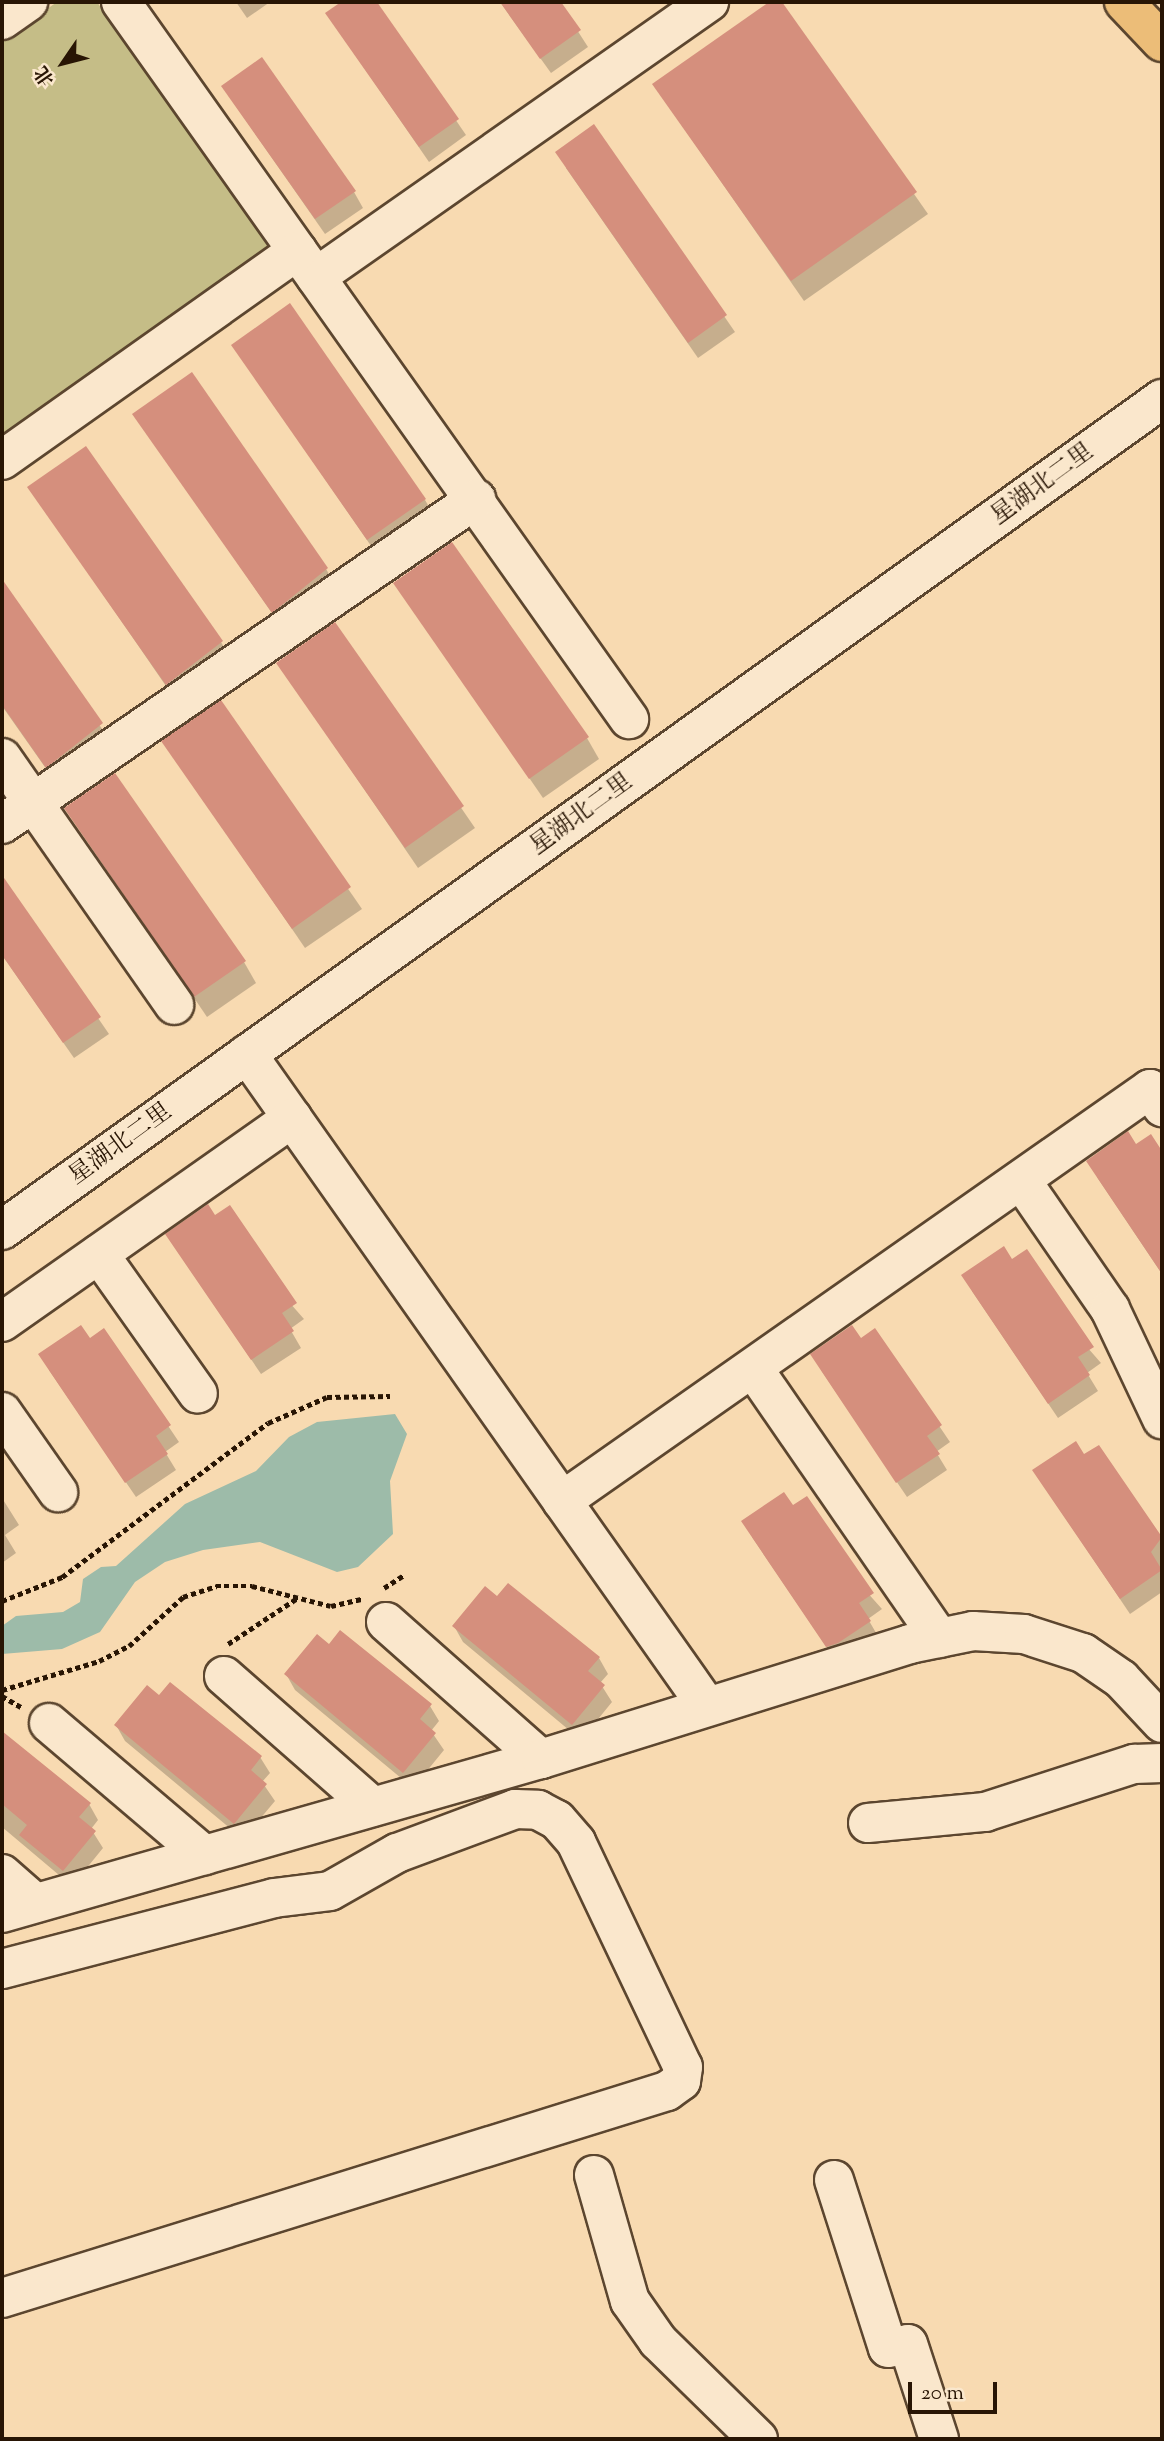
<!DOCTYPE html>
<meta charset="utf-8">
<style>
body{margin:0}
#map{position:relative;width:1164px;height:2441px;overflow:hidden;background:#f8dab1;font-family:"Sorts Mill Goudy","Noto Serif SC",serif}
div>[style]{position:absolute}
.green>*{inset:0;background:#c5bd87}
.water>*{inset:0;background:#9dbba9}
.shadow>*{inset:0;background:#0003}
.building>*{inset:0;background:#d58f7d}
.path>*{height:4.5px;margin-top:-2.25px;transform-origin:0;background:repeating-linear-gradient(90deg,#281504 0 5px,transparent 0 8.5px)}
.roads{filter:drop-shadow(2px 0 #5c462f) drop-shadow(-2px 0 #5c462f) drop-shadow(0 2px #5c462f) drop-shadow(0 -2px #5c462f)}
.minor>*{height:38px;margin:-19px;padding:0 19px;transform-origin:19px;border-radius:19px;background:#fae7cc}
.major>*{height:38px;margin:-19px;padding:0 19px;transform-origin:19px;border-radius:19px;background:#ecbd78}
span{translate:-50% -50%;white-space:nowrap;text-align:center;line-height:1.15;-webkit-text-stroke:6px #fae7cc;paint-order:stroke}
.street-label{font-size:24px;color:#281504}
.frame{position:absolute;inset:0;border:4px solid #281504;pointer-events:none}
.north{position:absolute;left:28px;top:28px;width:70px;height:70px;-webkit-text-stroke:5px #fae7cc;paint-order:stroke;rotate:235deg;font-size:19px;font-weight:700;line-height:28px;text-align:center;color:#281504}
.north::after{content:'';display:block;margin:auto;width:24px;height:32px;background:#281504;clip-path:polygon(50% 0,100% 100%,50% 72%,0 100%)}
.scale{position:absolute;left:908px;top:2382px;width:89px;height:32px;box-sizing:border-box;border:4px solid #281504;border-top:0;padding-left:9px;font-size:21px;line-height:24px;white-space:nowrap;color:#281504;-webkit-text-stroke:5px #fae7cc;paint-order:stroke}
</style>
<div id="map">
<div class="green">
<div style="clip-path:polygon(57px 2px,97px 2px,272px 250px,2px 440px,2px 41px)"></div>
</div>
<div class="water">
<div style="clip-path:polygon(395px 1414px,407px 1434px,390px 1481px,393px 1534px,358px 1567px,337px 1572px,260px 1542px,203px 1550px,165px 1562px,135px 1582px,100px 1632px,62px 1649px,2px 1654px,2px 1626px,16px 1616px,63px 1612px,80px 1602px,83px 1579px,101px 1567px,116px 1566px,185px 1504px,256px 1471px,289px 1437px,317px 1422px)"></div>
</div>
<div class="shadow">
<div style="clip-path:polygon(236px 2px,270px 2px,247px 18px)"></div>
<div style="clip-path:polygon(344px 2px,375px 2px,466px 135px,429px 162px,327px 14px)"></div>
<div style="clip-path:polygon(500px 2px,559px 2px,588px 47px,551px 73px)"></div>
<div style="clip-path:polygon(772px 2px,780px 2px,928px 214px,804px 301px,654px 85px)"></div>
<div style="clip-path:polygon(233px 102px,354px 192px,363px 208px,325px 234px)"></div>
<div style="clip-path:polygon(594px 127px,735px 332px,698px 358px,566px 168px)"></div>
<div style="clip-path:polygon(233px 345px,425px 500px,437px 520px,380px 559px)"></div>
<div style="clip-path:polygon(135px 414px,326px 569px,338px 589px,285px 632px)"></div>
<div style="clip-path:polygon(30px 488px,221px 642px,233px 663px,179px 705px)"></div>
<div style="clip-path:polygon(2px 582px,113px 745px,59px 787px,2px 706px)"></div>
<div style="clip-path:polygon(396px 584px,587px 738px,599px 759px,543px 798px)"></div>
<div style="clip-path:polygon(335px 624px,475px 828px,418px 868px,278px 663px)"></div>
<div style="clip-path:polygon(220px 703px,362px 909px,305px 948px,164px 742px)"></div>
<div style="clip-path:polygon(66px 809px,244px 962px,256px 983px,207px 1017px)"></div>
<div style="clip-path:polygon(2px 878px,109px 1034px,74px 1058px,2px 955px)"></div>
<div style="clip-path:polygon(1150px 1136px,1162px 1154px,1162px 1274px,1097px 1177px)"></div>
<div style="clip-path:polygon(215px 1218px,304px 1319px,290px 1329px,301px 1348px,261px 1374px,177px 1250px)"></div>
<div style="clip-path:polygon(1012px 1261px,1101px 1363px,1087px 1373px,1098px 1391px,1058px 1418px,972px 1291px)"></div>
<div style="clip-path:polygon(104px 1331px,179px 1442px,165px 1452px,176px 1470px,136px 1497px,49px 1370px)"></div>
<div style="clip-path:polygon(875px 1331px,950px 1442px,936px 1452px,947px 1470px,907px 1497px,821px 1370px)"></div>
<div style="clip-path:polygon(1098px 1447px,1162px 1540px,1162px 1592px,1130px 1614px,1044px 1486px)"></div>
<div style="clip-path:polygon(2px 1498px,19px 1525px,5px 1535px,16px 1553px,2px 1563px)"></div>
<div style="clip-path:polygon(792px 1508px,882px 1609px,868px 1619px,879px 1638px,837px 1662px,752px 1537px)"></div>
<div style="clip-path:polygon(498px 1598px,599px 1658px,608px 1674px,600px 1683px,612px 1702px,581px 1740px,463px 1642px,454px 1626px)"></div>
<div style="clip-path:polygon(329px 1646px,430px 1706px,439px 1721px,431px 1731px,444px 1750px,413px 1788px,295px 1690px,286px 1674px)"></div>
<div style="clip-path:polygon(160px 1698px,260px 1757px,270px 1773px,262px 1782px,275px 1801px,243px 1839px,125px 1741px,116px 1725px)"></div>
<div style="clip-path:polygon(2px 1734px,89px 1804px,98px 1820px,91px 1829px,103px 1848px,72px 1886px,2px 1827px)"></div>
</div>
<div class="building">
<div style="clip-path:polygon(341px 2px,377px 2px,459px 119px,419px 147px,325px 13px)"></div>
<div style="clip-path:polygon(500px 2px,561px 2px,581px 30px,540px 59px)"></div>
<div style="clip-path:polygon(769px 2px,782px 2px,917px 192px,791px 281px,652px 84px)"></div>
<div style="clip-path:polygon(262px 57px,356px 191px,315px 219px,221px 86px)"></div>
<div style="clip-path:polygon(594px 124px,727px 315px,688px 343px,555px 152px)"></div>
<div style="clip-path:polygon(290px 303px,426px 499px,367px 540px,231px 345px)"></div>
<div style="clip-path:polygon(192px 372px,328px 568px,272px 613px,132px 414px)"></div>
<div style="clip-path:polygon(86px 446px,223px 641px,166px 685px,27px 487px)"></div>
<div style="clip-path:polygon(452px 542px,589px 737px,529px 779px,393px 583px)"></div>
<div style="clip-path:polygon(2px 579px,103px 723px,46px 768px,2px 705px)"></div>
<div style="clip-path:polygon(335px 622px,464px 806px,405px 848px,276px 663px)"></div>
<div style="clip-path:polygon(221px 700px,351px 887px,292px 929px,161px 741px)"></div>
<div style="clip-path:polygon(115px 773px,246px 961px,194px 997px,64px 808px)"></div>
<div style="clip-path:polygon(2px 875px,101px 1017px,63px 1043px,2px 955px)"></div>
<div style="clip-path:polygon(1128px 1131px,1136px 1144px,1151px 1134px,1162px 1151px,1162px 1274px,1086px 1161px)"></div>
<div style="clip-path:polygon(208px 1204px,215px 1215px,230px 1205px,297px 1303px,282px 1313px,294px 1331px,251px 1360px,165px 1234px)"></div>
<div style="clip-path:polygon(1004px 1246px,1012px 1259px,1027px 1249px,1094px 1347px,1078px 1357px,1090px 1375px,1048px 1404px,961px 1275px)"></div>
<div style="clip-path:polygon(81px 1325px,90px 1338px,104px 1328px,171px 1425px,156px 1436px,168px 1454px,125px 1483px,38px 1354px)"></div>
<div style="clip-path:polygon(852px 1325px,861px 1338px,875px 1328px,942px 1425px,927px 1436px,940px 1454px,896px 1483px,810px 1354px)"></div>
<div style="clip-path:polygon(1076px 1441px,1084px 1454px,1099px 1445px,1162px 1537px,1151px 1552px,1162px 1570px,1120px 1599px,1032px 1470px)"></div>
<div style="clip-path:polygon(784px 1492px,793px 1505px,807px 1496px,874px 1593px,859px 1603px,871px 1621px,838px 1643px,826px 1647px,741px 1521px)"></div>
<div style="clip-path:polygon(508px 1583px,600px 1657px,588px 1671px,605px 1685px,572px 1725px,452px 1626px,485px 1586px,497px 1596px)"></div>
<div style="clip-path:polygon(340px 1630px,432px 1704px,420px 1719px,436px 1733px,403px 1773px,284px 1674px,317px 1634px,329px 1644px)"></div>
<div style="clip-path:polygon(170px 1682px,262px 1756px,251px 1770px,267px 1784px,234px 1824px,114px 1725px,147px 1685px,159px 1695px)"></div>
<div style="clip-path:polygon(2px 1731px,91px 1803px,79px 1817px,96px 1831px,63px 1871px,19px 1835px,27px 1825px,2px 1804px)"></div>
</div>
<div class="path">
<div style="left:384px;top:1588px;width:24px;rotate:-33deg"></div>
<div style="left:2px;top:1601px;width:65px;rotate:-21.8deg"></div>
<div style="left:62px;top:1577px;width:257px;rotate:-36.8deg"></div>
<div style="left:268px;top:1423px;width:64px;rotate:-23.8deg"></div>
<div style="left:327px;top:1397px;width:63px;rotate:-0.9deg"></div>
<div style="left:228px;top:1644px;width:82px;rotate:-33.5deg"></div>
<div style="left:2px;top:1690px;width:101px;rotate:-16.6deg"></div>
<div style="left:99px;top:1661px;width:34px;rotate:-27deg"></div>
<div style="left:129px;top:1646px;width:73px;rotate:-42.2deg"></div>
<div style="left:183px;top:1597px;width:35px;rotate:-18deg"></div>
<div style="left:216px;top:1586px;width:36px"></div>
<div style="left:252px;top:1586px;width:81px;rotate:14.2deg"></div>
<div style="left:331px;top:1606px;width:31px;rotate:-13deg"></div>
<div style="left:2px;top:1696px;width:22px;rotate:30deg"></div>
</div>
<div class="roads">
<div class="minor">
<div style="left:121px;top:2px;width:879px;rotate:54.68deg"></div>
<div style="left:2px;top:20px;width:32px;rotate:-35deg"></div>
<div style="left:316px;top:277px;width:480px;rotate:-35deg"></div>
<div style="left:2px;top:460px;width:362px;rotate:-35.3deg"></div>
<div style="left:2px;top:758px;width:301px;rotate:55.1deg"></div>
<div style="left:2px;top:824px;width:575px;rotate:-34.44deg"></div>
<div style="left:247px;top:1054px;width:797px;rotate:54.81deg"></div>
<div style="left:1021px;top:1180px;width:157px;rotate:55.4deg"></div>
<div style="left:1110px;top:1309px;width:122px;rotate:64.7deg"></div>
<div style="left:2px;top:1230px;width:1427px;rotate:-35.62deg"></div>
<div style="left:99px;top:1254px;width:171px;rotate:54.7deg"></div>
<div style="left:2px;top:1322px;width:355px;rotate:-35.1deg"></div>
<div style="left:753px;top:1368px;width:328px;rotate:55.4deg"></div>
<div style="left:2px;top:1412px;width:98px;rotate:55deg"></div>
<div style="left:562px;top:1501px;width:718px;rotate:-35.02deg"></div>
<div style="left:1150px;top:1089px;width:22px;rotate:56deg"></div>
<div style="left:386px;top:1622px;width:207px;rotate:41.5deg"></div>
<div style="left:224px;top:1676px;width:198px;rotate:41.3deg"></div>
<div style="left:49px;top:1723px;width:204px;rotate:40.4deg"></div>
<div style="left:868px;top:1823px;width:118px;rotate:-5.4deg"></div>
<div style="left:985px;top:1812px;width:157px;rotate:-17.9deg"></div>
<div style="left:1134px;top:1764px;width:28px;rotate:-2deg"></div>
<div style="left:2px;top:1874px;width:44px;rotate:41.3deg"></div>
<div style="left:2px;top:1913px;width:561px;rotate:-15.95deg"></div>
<div style="left:541px;top:1759px;width:387px;rotate:-17.3deg"></div>
<div style="left:910px;top:1644px;width:64px;rotate:-11.7deg"></div>
<div style="left:973px;top:1631px;width:51px;rotate:3.4deg"></div>
<div style="left:1024px;top:1634px;width:62px;rotate:17.9deg"></div>
<div style="left:1083px;top:1653px;width:46px;rotate:34.4deg"></div>
<div style="left:1121px;top:1679px;width:60px;rotate:47deg"></div>
<div style="left:2px;top:1969px;width:281px;rotate:-14.6deg"></div>
<div style="left:274px;top:1898px;width:56px;rotate:-7.1deg"></div>
<div style="left:330px;top:1891px;width:77px;rotate:-29.6deg"></div>
<div style="left:397px;top:1853px;width:126px;rotate:-20.4deg"></div>
<div style="left:515px;top:1809px;width:23px;rotate:2deg"></div>
<div style="left:538px;top:1810px;width:21px;rotate:28deg"></div>
<div style="left:557px;top:1820px;width:29px;rotate:49deg"></div>
<div style="left:576px;top:1842px;width:249px;rotate:64.6deg"></div>
<div style="left:683px;top:2067px;width:14px;rotate:98deg"></div>
<div style="left:681px;top:2081px;width:17px;rotate:144deg"></div>
<div style="left:667px;top:2091px;width:696px;rotate:162.71deg"></div>
<div style="left:594px;top:2175px;width:131px;rotate:74.1deg"></div>
<div style="left:630px;top:2301px;width:49px;rotate:55deg"></div>
<div style="left:658px;top:2341px;width:140px;rotate:44.4deg"></div>
<div style="left:834px;top:2180px;width:176px;rotate:72.2deg"></div>
<div style="left:888px;top:2348px;width:20px;rotate:-11deg"></div>
<div style="left:908px;top:2344px;width:100px;rotate:71.9deg"></div>
</div>
<div class="major">
<div style="left:1124px;top:2px;width:55px;rotate:46.5deg"></div>
</div>
</div>
<div class="street-label">
<span style="left:1043px;top:485px;rotate:-36deg">星湖北二里</span>
<span style="left:582px;top:815px;rotate:-36deg">星湖北二里</span>
<span style="left:121px;top:1145px;rotate:-36deg">星湖北二里</span>
</div>
<div class="frame"></div>
<div class="north">北</div>
<div class="scale">20 m</div>
</div>
